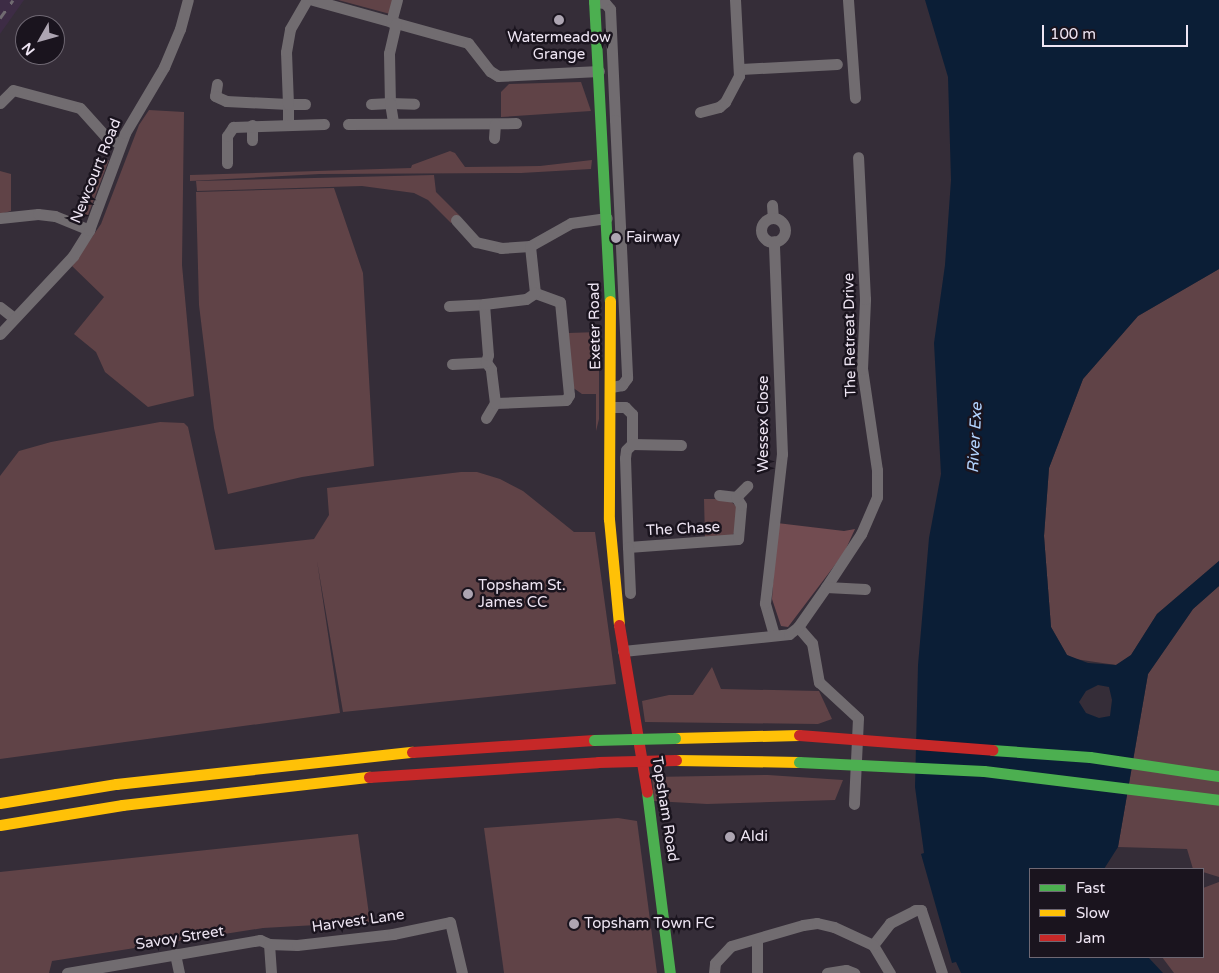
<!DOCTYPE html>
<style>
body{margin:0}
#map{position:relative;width:1219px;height:973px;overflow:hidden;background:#352d38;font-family:"Varela Round",sans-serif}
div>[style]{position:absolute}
.built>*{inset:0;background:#3d2c45}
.green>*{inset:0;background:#604347}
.forest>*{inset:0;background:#724c51}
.water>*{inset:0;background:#0b1e36}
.street>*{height:11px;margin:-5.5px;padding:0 5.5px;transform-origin:5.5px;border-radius:5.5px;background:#716c70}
.street>.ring{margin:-5.5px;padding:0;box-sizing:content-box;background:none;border:11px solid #716c70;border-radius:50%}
.fast>*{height:11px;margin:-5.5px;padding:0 5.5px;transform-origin:5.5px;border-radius:5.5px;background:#4caf50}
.slow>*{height:11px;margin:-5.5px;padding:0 5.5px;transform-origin:5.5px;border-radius:5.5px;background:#ffc107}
.jam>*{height:11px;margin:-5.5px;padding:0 5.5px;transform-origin:5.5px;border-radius:5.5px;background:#c62828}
.rail>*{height:3px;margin-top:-1.5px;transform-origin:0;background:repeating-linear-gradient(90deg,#706b71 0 9px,transparent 0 18px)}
.fast-bridge>*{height:11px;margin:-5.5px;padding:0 5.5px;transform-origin:5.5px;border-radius:5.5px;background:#4caf50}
.jam-bridge>*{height:11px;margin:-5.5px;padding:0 5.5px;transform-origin:5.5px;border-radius:5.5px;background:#c62828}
.dots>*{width:14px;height:14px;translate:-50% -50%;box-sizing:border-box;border:2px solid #1a141e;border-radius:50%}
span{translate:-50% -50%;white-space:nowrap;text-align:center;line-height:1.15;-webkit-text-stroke:5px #1a141e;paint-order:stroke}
.poi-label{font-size:15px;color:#eee5f3}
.left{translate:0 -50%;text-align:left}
.street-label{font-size:15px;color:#eee5f3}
.water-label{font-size:16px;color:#b2d3fe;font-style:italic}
.legend{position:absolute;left:1029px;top:868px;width:175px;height:90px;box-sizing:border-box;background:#1a141e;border:1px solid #6f6873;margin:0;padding:6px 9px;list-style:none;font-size:15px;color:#eee5f3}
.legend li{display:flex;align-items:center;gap:10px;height:25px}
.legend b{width:25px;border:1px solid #6f6873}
.north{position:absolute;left:15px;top:15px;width:50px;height:50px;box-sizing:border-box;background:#1a141e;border:1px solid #6f6873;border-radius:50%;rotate:232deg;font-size:14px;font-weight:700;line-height:20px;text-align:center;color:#eee5f3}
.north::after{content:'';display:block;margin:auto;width:18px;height:22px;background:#ada5b2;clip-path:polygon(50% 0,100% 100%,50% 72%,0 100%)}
.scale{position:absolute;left:1042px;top:25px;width:146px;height:22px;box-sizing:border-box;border:2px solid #eee5f3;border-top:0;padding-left:6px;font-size:15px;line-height:18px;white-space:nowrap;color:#eee5f3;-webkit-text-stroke:4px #1a141e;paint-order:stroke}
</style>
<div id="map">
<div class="built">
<div style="clip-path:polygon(0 0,24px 0,0 34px)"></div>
</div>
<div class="green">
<div style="clip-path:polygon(338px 0,393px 0,390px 14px)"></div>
<div style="clip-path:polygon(581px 82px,591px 111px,501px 117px,501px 92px,509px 84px)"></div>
<div style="clip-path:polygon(149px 110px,184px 112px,182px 265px,194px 396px,148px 407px,105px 372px,96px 352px,74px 334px,104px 297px,72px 266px,101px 224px,139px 125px)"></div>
<div style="clip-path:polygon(450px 151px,455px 153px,465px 167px,540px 166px,592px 160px,591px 169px,521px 173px,320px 174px,190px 181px,190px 175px,411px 168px,412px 165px)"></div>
<div style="clip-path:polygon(109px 160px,88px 215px,82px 219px,105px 161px)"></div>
<div style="clip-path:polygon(0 171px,11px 174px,11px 211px,0 214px)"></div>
<div style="clip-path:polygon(434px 175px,436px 192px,460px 216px,451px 223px,428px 200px,414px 193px,362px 186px,197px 191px,196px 181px)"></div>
<div style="clip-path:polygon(334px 188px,363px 273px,374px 466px,302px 477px,228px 494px,214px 428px,199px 305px,196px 192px)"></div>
<div style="clip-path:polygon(1219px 269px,1219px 561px,1157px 614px,1131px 655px,1116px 665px,1075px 659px,1067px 655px,1051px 627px,1044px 536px,1049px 468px,1083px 379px,1138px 316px)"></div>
<div style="clip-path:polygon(599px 332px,599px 419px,596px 431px,596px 394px,582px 394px,572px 387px,568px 333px)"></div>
<div style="clip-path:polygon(160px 422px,184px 423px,188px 427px,215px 550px,314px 539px,329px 515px,327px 488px,461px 472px,477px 472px,500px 479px,523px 491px,574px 532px,595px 532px,616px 684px,343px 712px,317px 561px,340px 713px,0 759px,0 476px,19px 451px,51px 442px)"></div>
<div style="clip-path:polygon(704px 499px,728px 499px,737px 507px,738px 528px,730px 538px,705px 539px)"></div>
<div style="clip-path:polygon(1219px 586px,1219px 877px,1203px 872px,1203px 869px,1193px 869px,1187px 849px,1118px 847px,1148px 674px,1193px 609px)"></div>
<div style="clip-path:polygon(712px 667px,721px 689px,819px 691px,832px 719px,818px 724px,645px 722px,642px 701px,669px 695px,693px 695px)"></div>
<div style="clip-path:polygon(768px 775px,843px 780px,835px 800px,707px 804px,654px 801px,652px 777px)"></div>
<div style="clip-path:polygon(618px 818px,637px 821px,657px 973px,504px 973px,484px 828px)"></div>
<div style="clip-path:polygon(358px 834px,370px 922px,263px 928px,52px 961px,49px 973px,0 973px,0 872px)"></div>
<div style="clip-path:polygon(1219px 882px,1219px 973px,1174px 973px,1162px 957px,1203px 957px,1203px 888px)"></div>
</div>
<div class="forest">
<div style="clip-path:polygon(777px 523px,844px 531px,855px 529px,844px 553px,788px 627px,781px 626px,772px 599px)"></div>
</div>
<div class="water">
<div style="clip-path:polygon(evenodd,925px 0,1219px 0,1219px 269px,1138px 316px,1083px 379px,1049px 468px,1044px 536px,1051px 627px,1067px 655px,1088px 663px,1116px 665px,1131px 655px,1157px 614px,1219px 561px,1219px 586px,1193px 609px,1148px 674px,1118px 847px,1104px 869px,1030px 869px,1030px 957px,1148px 957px,1163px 973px,961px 973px,956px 962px,952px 963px,921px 854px,924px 853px,915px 787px,918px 665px,929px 538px,941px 474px,934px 343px,945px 265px,951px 180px,948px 77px,925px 0,1098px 685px,1109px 687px,1112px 700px,1110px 716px,1099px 718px,1086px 713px,1079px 702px,1086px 691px,1098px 685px)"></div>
</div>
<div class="street">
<div style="left:313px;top:0;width:161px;rotate:15.5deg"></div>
<div style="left:468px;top:43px;width:36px;rotate:52deg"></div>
<div style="left:490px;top:71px;width:9px;rotate:32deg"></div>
<div style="left:498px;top:76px;width:101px;rotate:-2.8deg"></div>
<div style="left:848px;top:0;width:98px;rotate:85.9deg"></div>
<div style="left:594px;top:2px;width:11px;rotate:5deg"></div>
<div style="left:605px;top:3px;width:8px;rotate:50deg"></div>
<div style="left:610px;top:9px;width:111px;rotate:87.4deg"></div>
<div style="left:615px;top:120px;width:258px;rotate:87.3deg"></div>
<div style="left:627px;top:378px;width:9px;rotate:126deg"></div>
<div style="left:622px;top:385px;width:10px;rotate:169deg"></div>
<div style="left:391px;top:22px;width:23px;rotate:-75deg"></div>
<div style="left:396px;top:23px;width:31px;rotate:103deg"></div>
<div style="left:389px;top:53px;width:50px;rotate:88.9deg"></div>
<div style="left:390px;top:103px;width:24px;rotate:2deg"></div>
<div style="left:741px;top:69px;width:96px;rotate:-3deg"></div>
<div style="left:217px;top:84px;width:12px;rotate:99deg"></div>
<div style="left:215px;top:96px;width:12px;rotate:24deg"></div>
<div style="left:226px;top:101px;width:62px;rotate:2.8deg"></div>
<div style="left:288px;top:104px;width:20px;rotate:90deg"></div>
<div style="left:0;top:103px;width:18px;rotate:-45deg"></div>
<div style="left:13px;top:90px;width:69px;rotate:15deg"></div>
<div style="left:80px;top:108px;width:38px;rotate:48deg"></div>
<div style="left:105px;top:136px;width:17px;rotate:28deg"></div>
<div style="left:305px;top:104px;width:17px;rotate:180deg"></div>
<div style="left:288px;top:104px;width:52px;rotate:-92.2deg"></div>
<div style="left:286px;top:52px;width:23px;rotate:-80deg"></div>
<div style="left:290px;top:29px;width:34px;rotate:-60deg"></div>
<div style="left:371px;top:104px;width:19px;rotate:-3deg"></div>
<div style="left:390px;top:103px;width:20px;rotate:81deg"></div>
<div style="left:700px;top:112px;width:20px;rotate:-15deg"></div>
<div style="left:719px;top:107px;width:8px;rotate:-40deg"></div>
<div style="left:725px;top:102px;width:30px;rotate:-62deg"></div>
<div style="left:739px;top:76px;width:76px;rotate:-93deg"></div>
<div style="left:348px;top:124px;width:168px;rotate:-0.3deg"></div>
<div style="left:252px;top:125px;width:15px;rotate:90deg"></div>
<div style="left:494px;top:138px;width:14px;rotate:-86deg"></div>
<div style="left:227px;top:163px;width:27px;rotate:-90deg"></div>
<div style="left:227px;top:136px;width:11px;rotate:-56deg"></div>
<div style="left:233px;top:127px;width:91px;rotate:-1.9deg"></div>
<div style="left:772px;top:205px;width:13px;rotate:86deg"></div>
<div style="left:0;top:218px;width:38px;rotate:-6deg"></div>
<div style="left:38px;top:214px;width:17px;rotate:7deg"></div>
<div style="left:55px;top:216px;width:37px;rotate:22deg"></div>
<div class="ring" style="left:761px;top:218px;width:13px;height:13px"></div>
<div style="left:456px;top:220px;width:30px;rotate:48deg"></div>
<div style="left:476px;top:242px;width:26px;rotate:13deg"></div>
<div style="left:501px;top:248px;width:29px;rotate:-4deg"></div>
<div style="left:530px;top:246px;width:47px;rotate:-29.3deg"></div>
<div style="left:571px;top:223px;width:36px;rotate:-8deg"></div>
<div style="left:449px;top:306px;width:35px;rotate:-3deg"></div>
<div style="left:0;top:307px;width:18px;rotate:38deg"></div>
<div style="left:0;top:334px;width:107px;rotate:-46.9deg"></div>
<div style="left:73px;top:256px;width:31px;rotate:-58deg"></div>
<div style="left:89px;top:230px;width:103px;rotate:-69.6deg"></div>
<div style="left:125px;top:133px;width:77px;rotate:-59.4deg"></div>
<div style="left:164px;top:67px;width:41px;rotate:-67.2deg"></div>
<div style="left:180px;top:29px;width:30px;rotate:-75deg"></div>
<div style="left:452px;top:364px;width:34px;rotate:-3deg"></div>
<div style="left:495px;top:403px;width:71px;rotate:-2.4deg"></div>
<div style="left:566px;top:400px;width:6px;rotate:-59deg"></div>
<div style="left:569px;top:395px;width:93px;rotate:-95.5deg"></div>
<div style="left:560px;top:302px;width:27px;rotate:-160deg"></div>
<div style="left:535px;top:293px;width:47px;rotate:-96.1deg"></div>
<div style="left:612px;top:407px;width:13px"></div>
<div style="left:625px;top:407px;width:10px;rotate:45deg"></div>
<div style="left:632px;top:414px;width:30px;rotate:90deg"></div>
<div style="left:632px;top:444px;width:8px;rotate:135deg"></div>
<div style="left:626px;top:450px;width:8px;rotate:97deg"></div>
<div style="left:625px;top:458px;width:89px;rotate:88.1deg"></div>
<div style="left:628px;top:547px;width:110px;rotate:-4.2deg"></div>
<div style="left:738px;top:539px;width:34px;rotate:-85deg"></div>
<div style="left:741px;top:505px;width:9px;rotate:-122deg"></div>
<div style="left:736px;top:497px;width:17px;rotate:-173deg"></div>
<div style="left:486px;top:418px;width:17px;rotate:-59deg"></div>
<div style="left:495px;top:403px;width:34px;rotate:-97deg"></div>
<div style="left:491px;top:369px;width:9px;rotate:-126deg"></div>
<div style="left:486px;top:362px;width:7px;rotate:-74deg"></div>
<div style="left:488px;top:355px;width:51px;rotate:-94.5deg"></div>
<div style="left:484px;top:304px;width:42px;rotate:-6.8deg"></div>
<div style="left:526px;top:299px;width:11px;rotate:-34deg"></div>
<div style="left:632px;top:444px;width:49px;rotate:1.2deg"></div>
<div style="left:736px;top:497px;width:16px;rotate:-45deg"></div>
<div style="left:628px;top:547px;width:46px;rotate:87.5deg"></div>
<div style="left:826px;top:587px;width:64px;rotate:-56.6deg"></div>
<div style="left:861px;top:534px;width:40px;rotate:-66.6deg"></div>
<div style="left:877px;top:497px;width:27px;rotate:-90deg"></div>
<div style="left:877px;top:470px;width:102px;rotate:-98.4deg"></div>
<div style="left:862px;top:369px;width:70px;rotate:-87.5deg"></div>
<div style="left:865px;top:299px;width:142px;rotate:-92.8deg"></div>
<div style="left:798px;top:627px;width:21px;rotate:49deg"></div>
<div style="left:812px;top:643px;width:40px;rotate:80deg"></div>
<div style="left:819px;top:682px;width:53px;rotate:42.7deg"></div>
<div style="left:858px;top:718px;width:86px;rotate:92.7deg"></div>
<div style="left:774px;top:635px;width:33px;rotate:-106deg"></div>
<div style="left:765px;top:603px;width:150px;rotate:-83.5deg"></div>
<div style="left:782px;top:454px;width:213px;rotate:-92.2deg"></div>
<div style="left:623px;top:651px;width:167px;rotate:-5.8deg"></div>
<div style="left:789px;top:634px;width:11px;rotate:-38deg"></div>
<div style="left:798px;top:627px;width:49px;rotate:-55deg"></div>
<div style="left:826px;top:587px;width:39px;rotate:3deg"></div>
<div style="left:269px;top:944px;width:29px;rotate:86deg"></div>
<div style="left:873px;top:945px;width:28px;rotate:-52deg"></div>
<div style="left:890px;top:923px;width:28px;rotate:-27deg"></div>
<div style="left:915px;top:910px;width:6px"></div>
<div style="left:921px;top:910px;width:66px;rotate:71.6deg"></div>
<div style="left:873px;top:945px;width:33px;rotate:59deg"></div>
<div style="left:175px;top:954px;width:19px;rotate:78deg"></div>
<div style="left:67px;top:973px;width:196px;rotate:-9.7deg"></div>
<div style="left:260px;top:940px;width:10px;rotate:24deg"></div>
<div style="left:269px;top:944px;width:28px;rotate:2deg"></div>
<div style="left:297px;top:945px;width:97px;rotate:-6.5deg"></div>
<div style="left:393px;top:934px;width:58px;rotate:-11.9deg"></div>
<div style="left:450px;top:922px;width:52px;rotate:76.8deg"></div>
<div style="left:714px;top:973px;width:10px;rotate:-84deg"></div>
<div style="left:715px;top:963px;width:23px;rotate:-47deg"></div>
<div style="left:731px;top:946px;width:75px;rotate:-16.3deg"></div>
<div style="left:803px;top:925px;width:14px;rotate:-8deg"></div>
<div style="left:817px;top:923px;width:17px;rotate:13deg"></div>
<div style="left:834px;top:927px;width:43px;rotate:24.8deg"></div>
<div style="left:757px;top:973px;width:32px;rotate:-90deg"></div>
<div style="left:827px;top:973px;width:19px;rotate:-9deg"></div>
<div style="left:846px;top:970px;width:9px;rotate:21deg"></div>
</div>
<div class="fast">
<div style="left:594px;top:0;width:301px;rotate:87deg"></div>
<div style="left:647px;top:792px;width:182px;rotate:82.8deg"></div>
</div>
<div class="slow">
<div style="left:610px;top:301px;width:218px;rotate:90.3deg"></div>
<div style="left:609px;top:519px;width:106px;rotate:84.6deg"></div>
<div style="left:675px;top:738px;width:124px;rotate:-1.4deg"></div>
<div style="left:676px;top:760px;width:123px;rotate:0.9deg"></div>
<div style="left:0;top:803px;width:118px;rotate:-9.3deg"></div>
<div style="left:116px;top:784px;width:298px;rotate:-6.2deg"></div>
<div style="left:0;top:825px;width:124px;rotate:-9.3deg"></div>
<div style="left:122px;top:805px;width:249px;rotate:-6.5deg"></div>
</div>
<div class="jam">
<div style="left:619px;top:625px;width:169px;rotate:80.5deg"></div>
<div style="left:412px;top:752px;width:182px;rotate:-3.8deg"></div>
<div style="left:369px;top:777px;width:229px;rotate:-3.7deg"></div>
</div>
<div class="rail">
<div style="left:0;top:18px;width:22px;rotate:-54deg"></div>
</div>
<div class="fast-bridge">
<div style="left:594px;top:740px;width:81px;rotate:-1.4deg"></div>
<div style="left:992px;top:750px;width:98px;rotate:4.1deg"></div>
<div style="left:1090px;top:757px;width:130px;rotate:8.4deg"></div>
<div style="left:799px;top:762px;width:185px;rotate:2.8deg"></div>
<div style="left:984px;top:771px;width:237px;rotate:7deg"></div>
</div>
<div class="jam-bridge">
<div style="left:799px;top:735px;width:194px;rotate:4.4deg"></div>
<div style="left:598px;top:762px;width:78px;rotate:-1.5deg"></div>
</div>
<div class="dots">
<div style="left:559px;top:20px;background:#ada5b2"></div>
<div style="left:616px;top:238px;background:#ada5b2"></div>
<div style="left:468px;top:594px;background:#ada5b2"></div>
<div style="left:730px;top:837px;background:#ada5b2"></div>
<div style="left:574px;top:924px;background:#ada5b2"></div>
</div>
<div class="poi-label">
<span style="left:559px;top:46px">Watermeadow<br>Grange</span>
<span class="left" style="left:626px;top:238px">Fairway</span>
<span class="left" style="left:478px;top:594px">Topsham St.<br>James CC</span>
<span class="left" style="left:740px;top:837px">Aldi</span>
<span class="left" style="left:584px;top:924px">Topsham Town FC</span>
</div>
<div class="street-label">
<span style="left:96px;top:171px;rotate:-68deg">Newcourt Road</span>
<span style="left:595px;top:326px;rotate:-91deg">Exeter Road</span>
<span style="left:850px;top:335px;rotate:-91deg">The Retreat Drive</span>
<span style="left:764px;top:424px;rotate:-90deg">Wessex Close</span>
<span style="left:683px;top:529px;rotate:-3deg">The Chase</span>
<span style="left:665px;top:809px;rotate:81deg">Topsham Road</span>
<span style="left:358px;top:921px;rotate:-8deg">Harvest Lane</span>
<span style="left:180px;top:938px;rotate:-9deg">Savoy Street</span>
</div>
<div class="water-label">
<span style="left:975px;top:438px;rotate:-87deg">River Exe</span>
</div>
<ul class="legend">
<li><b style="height:6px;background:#4caf50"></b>Fast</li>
<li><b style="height:6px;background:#ffc107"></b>Slow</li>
<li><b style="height:6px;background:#c62828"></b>Jam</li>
</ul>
<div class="north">N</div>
<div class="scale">100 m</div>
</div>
